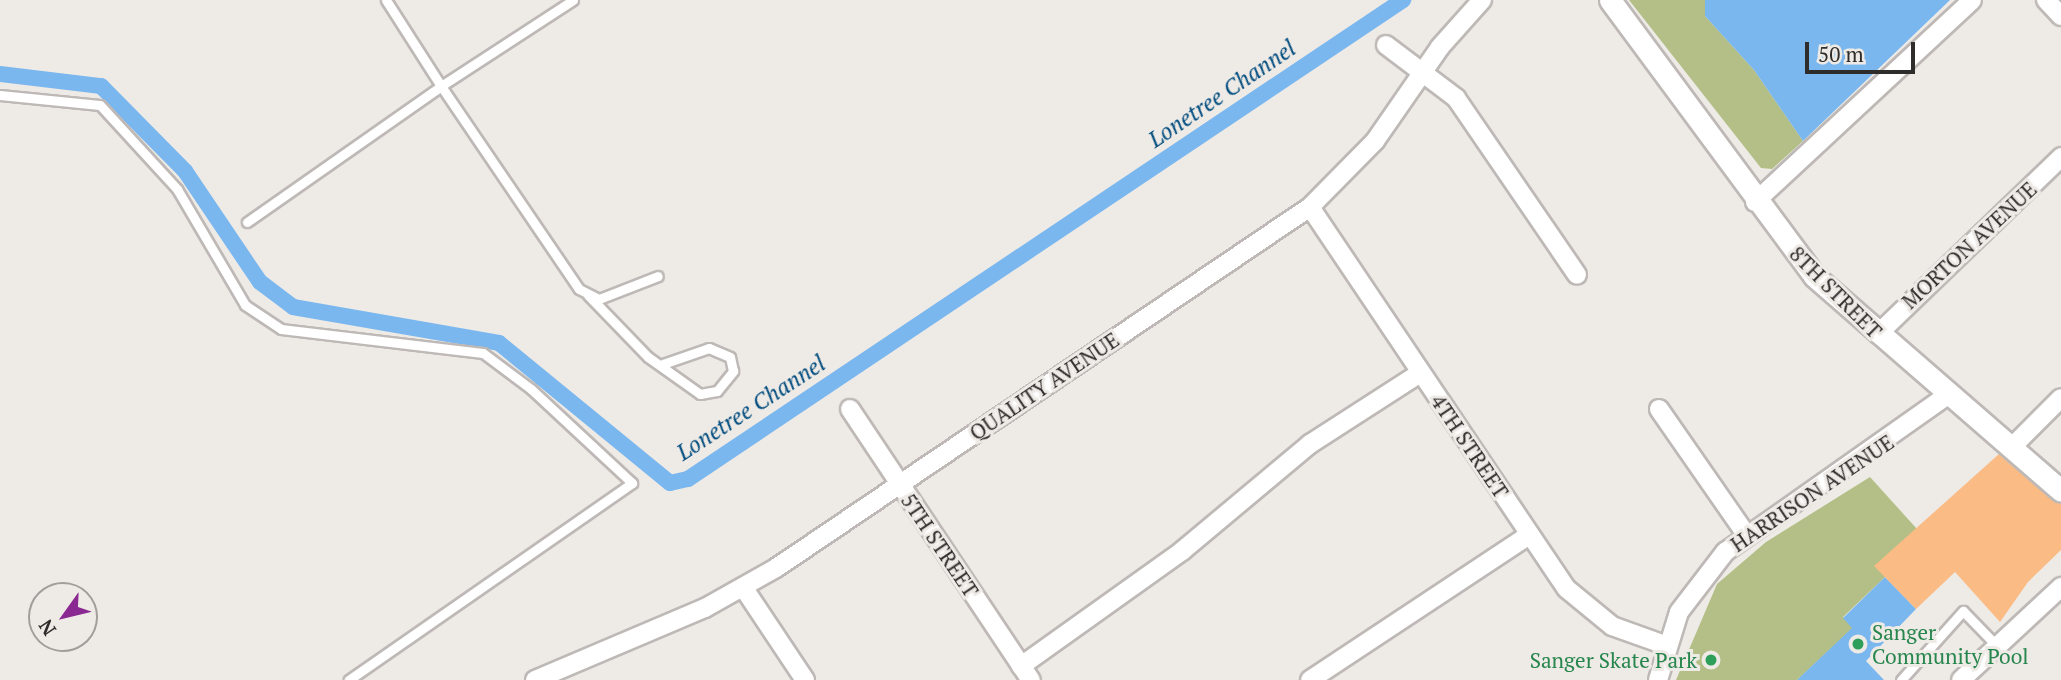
<!DOCTYPE html>
<html>
<head>
<meta charset="utf-8">
<style>
	body { margin:0 }
	#map { position:relative; width:2061px; height:680px; overflow:hidden; background:#eeeae6; font-family:"PT Serif",serif }
	div>[style] { position:absolute }
	[style*='--x'] { left:calc(var(--x)*1px); top:calc(var(--y)*1px); width:calc(var(--w)*1px); rotate:calc(var(--a)*1deg) }
	.green>* { inset:0; background:#b3bf86 }
	.water>* { inset:0; background:#7ab7ee }
	.canal>* { height:16px; margin:-8px; padding:0 8px; transform-origin:8px; border-radius:8px; background:#7ab7ee }
	.building>* { inset:0; background:#fbbb85 }
	.roads { filter:drop-shadow(2px 0 #beb9b6) drop-shadow(-2px 0 #beb9b6) drop-shadow(0 2px #beb9b6) drop-shadow(0 -2px #beb9b6) }
	.service>* { height:9px; margin:-4.5px; padding:0 4.5px; transform-origin:4.5px; border-radius:4.5px; background:#fff }
	.minor>* { height:18px; margin:-9px; padding:0 9px; transform-origin:9px; border-radius:9px; background:#fff }
	.tertiary>* { height:21px; margin:-10.5px; padding:0 10.5px; transform-origin:10.5px; border-radius:10.5px; background:#fff }
	.dots>* { width:19px; height:19px; translate:-50% -50%; box-sizing:border-box; border:4px solid #eeeae6; border-radius:50% }
	span { translate:-50% -50%; white-space:nowrap; text-align:center; line-height:1.15; -webkit-text-stroke:6px #eeeae6; paint-order:stroke }
	.street-label { font-size:21px; color:#2f2d2c }
	.leisure-label { font-size:21px; color:#27864d }
	.left { translate:0 -50%; text-align:left }
	.right { translate:-100% -50%; text-align:right }
	.water-label { font-size:23px; color:#014c7e; font-style:italic }
	.north { position:absolute; left:28px; top:582px; width:70px; height:70px; box-sizing:border-box; background:#eeeae6; border:2px solid #a29e9c; border-radius:50%; rotate:236deg; font-size:19px; font-weight:700; line-height:28px; text-align:center; color:#2f2d2c }
	.north::after { content:''; display:block; margin:auto; width:24px; height:32px; background:#8b2992; clip-path:polygon(50% 0,100% 100%,50% 72%,0 100%) }
	.scale { position:absolute; left:1805px; top:42px; width:110px; height:32px; box-sizing:border-box; border:4px solid #2f2d2c; border-top:0; padding-left:9px; font-size:21px; line-height:24px; white-space:nowrap; color:#2f2d2c; -webkit-text-stroke:5px #eeeae6; paint-order:stroke }
</style>
</head>
<body>
<div id="map">
	<div class="green">
		<div style="clip-path:polygon(1629px 0,1705px 0,1705px 16px,1754px 70px,1803px 141px,1772px 169px,1761px 168px)"></div>
		<div style="clip-path:polygon(1870px 477px,1917px 529px,1885px 577px,1843px 617px,1853px 628px,1797px 680px,1676px 680px,1717px 584px,1766px 542px)"></div>
	</div>
	<div class="water">
		<div style="clip-path:polygon(1705px 0,1950px 0,1803px 141px,1754px 70px,1705px 16px)"></div>
		<div style="clip-path:polygon(1885px 577px,1916px 609px,1866px 661px,1884px 680px,1797px 680px,1852px 628px,1843px 618px)"></div>
	</div>
	<div class="canal">
		<div style="--x:0;--y:74;--w:102;--a:6.8"></div>
		<div style="--x:101;--y:86;--w:120;--a:45.3"></div>
		<div style="--x:185;--y:171;--w:134;--a:56"></div>
		<div style="--x:260;--y:282;--w:41;--a:37.1"></div>
		<div style="--x:293;--y:307;--w:209;--a:9.9"></div>
		<div style="--x:499;--y:343;--w:221;--a:39.3"></div>
		<div style="--x:670;--y:483;--w:18;--a:-13"></div>
		<div style="--x:688;--y:479;--w:861;--a:-33.82"></div>
	</div>
	<div class="building">
		<div style="clip-path:polygon(1999px 454px,2061px 504px,2061px 550px,2028px 582px,2000px 622px,1955px 572px,1916px 609px,1874px 566px)"></div>
	</div>
	<div class="roads">
		<div class="service">
			<div style="--x:573;--y:0;--w:158;--a:146.9"></div>
			<div style="--x:441;--y:86;--w:245;--a:55.8"></div>
			<div style="--x:579;--y:289;--w:22;--a:27"></div>
			<div style="--x:599;--y:299;--w:63;--a:-21.3"></div>
			<div style="--x:0;--y:95;--w:100;--a:5.7"></div>
			<div style="--x:100;--y:105;--w:114;--a:47.5"></div>
			<div style="--x:177;--y:189;--w:134;--a:59.6"></div>
			<div style="--x:245;--y:305;--w:43;--a:33.7"></div>
			<div style="--x:281;--y:329;--w:203;--a:6.8"></div>
			<div style="--x:483;--y:353;--w:60;--a:36.9"></div>
			<div style="--x:531;--y:389;--w:138;--a:42.9"></div>
			<div style="--x:632;--y:483;--w:345;--a:145.2"></div>
			<div style="--x:247;--y:222;--w:237;--a:-35"></div>
			<div style="--x:441;--y:86;--w:102;--a:-122.6"></div>
			<div style="--x:588;--y:295;--w:86;--a:45.9"></div>
			<div style="--x:648;--y:357;--w:64;--a:35.4"></div>
			<div style="--x:700;--y:394;--w:17;--a:-10"></div>
			<div style="--x:717;--y:391;--w:26;--a:-51"></div>
			<div style="--x:733;--y:371;--w:14;--a:-102"></div>
			<div style="--x:730;--y:357;--w:23;--a:-157"></div>
			<div style="--x:709;--y:348;--w:49;--a:160.8"></div>
			<div style="--x:1901;--y:680;--w:93;--a:-48.1"></div>
			<div style="--x:1963;--y:611;--w:49;--a:45.8"></div>
		</div>
		<div class="minor">
			<div style="--x:2046;--y:0;--w:22;--a:47"></div>
			<div style="--x:1386;--y:45;--w:88;--a:37.1"></div>
			<div style="--x:1456;--y:98;--w:214;--a:55.6"></div>
			<div style="--x:1755;--y:202;--w:296;--a:-42.9"></div>
			<div style="--x:1310;--y:207;--w:460;--a:56.1"></div>
			<div style="--x:1567;--y:589;--w:58;--a:39.4"></div>
			<div style="--x:1612;--y:626;--w:56;--a:19.7"></div>
			<div style="--x:1878;--y:334;--w:255;--a:-44"></div>
			<div style="--x:850;--y:409;--w:326;--a:56.3"></div>
			<div style="--x:1659;--y:409;--w:152;--a:55.2"></div>
			<div style="--x:2012;--y:447;--w:69;--a:-45"></div>
			<div style="--x:743;--y:587;--w:112;--a:56.3"></div>
			<div style="--x:1021;--y:666;--w:198;--a:-35.5"></div>
			<div style="--x:1182;--y:551;--w:167;--a:-39.9"></div>
			<div style="--x:1310;--y:444;--w:131;--a:-32.8"></div>
			<div style="--x:535;--y:680;--w:185;--a:-23"></div>
			<div style="--x:705;--y:608;--w:81;--a:-29.4"></div>
			<div style="--x:776;--y:568;--w:645;--a:-34.06"></div>
			<div style="--x:1310;--y:207;--w:93;--a:-45.4"></div>
			<div style="--x:1375;--y:141;--w:114;--a:-55.3"></div>
			<div style="--x:1440;--y:47;--w:63;--a:-48.2"></div>
			<div style="--x:1310;--y:680;--w:263;--a:-33.5"></div>
			<div style="--x:1658;--y:680;--w:71;--a:-72.8"></div>
			<div style="--x:1679;--y:612;--w:76;--a:-52.5"></div>
			<div style="--x:1725;--y:552;--w:274;--a:-35.2"></div>
			<div style="--x:1961;--y:680;--w:137;--a:-42.9"></div>
		</div>
		<div class="tertiary">
			<div style="--x:1610;--y:0;--w:343;--a:53.5"></div>
			<div style="--x:1814;--y:276;--w:327;--a:41"></div>
		</div>
	</div>
	<div class="dots">
		<div style="left:1858px;top:644px;background:#2e9e5b"></div>
		<div style="left:1711px;top:660px;background:#2e9e5b"></div>
	</div>
	<div class="street-label">
		<span style="left:1969px;top:245px;rotate:-43deg">MORTON AVENUE</span>
		<span style="left:1836px;top:292px;rotate:45deg">8TH STREET</span>
		<span style="left:1044px;top:386px;rotate:-34deg">QUALITY AVENUE</span>
		<span style="left:1470px;top:446px;rotate:56deg">4TH STREET</span>
		<span style="left:1812px;top:493px;rotate:-34deg">HARRISON AVENUE</span>
		<span style="left:940px;top:545px;rotate:56deg">5TH STREET</span>
	</div>
	<div class="leisure-label">
		<span class="left" style="left:1872px;top:644px">Sanger<br>Community Pool</span>
		<span class="right" style="left:1697px;top:660px">Sanger Skate Park</span>
	</div>
	<div class="water-label">
		<span style="left:1222px;top:94px;rotate:-34deg">Lonetree Channel</span>
		<span style="left:751px;top:408px;rotate:-33deg">Lonetree Channel</span>
	</div>
	<div class="north">N</div>
	<div class="scale">50 m</div>
</div>
</body>
</html>
